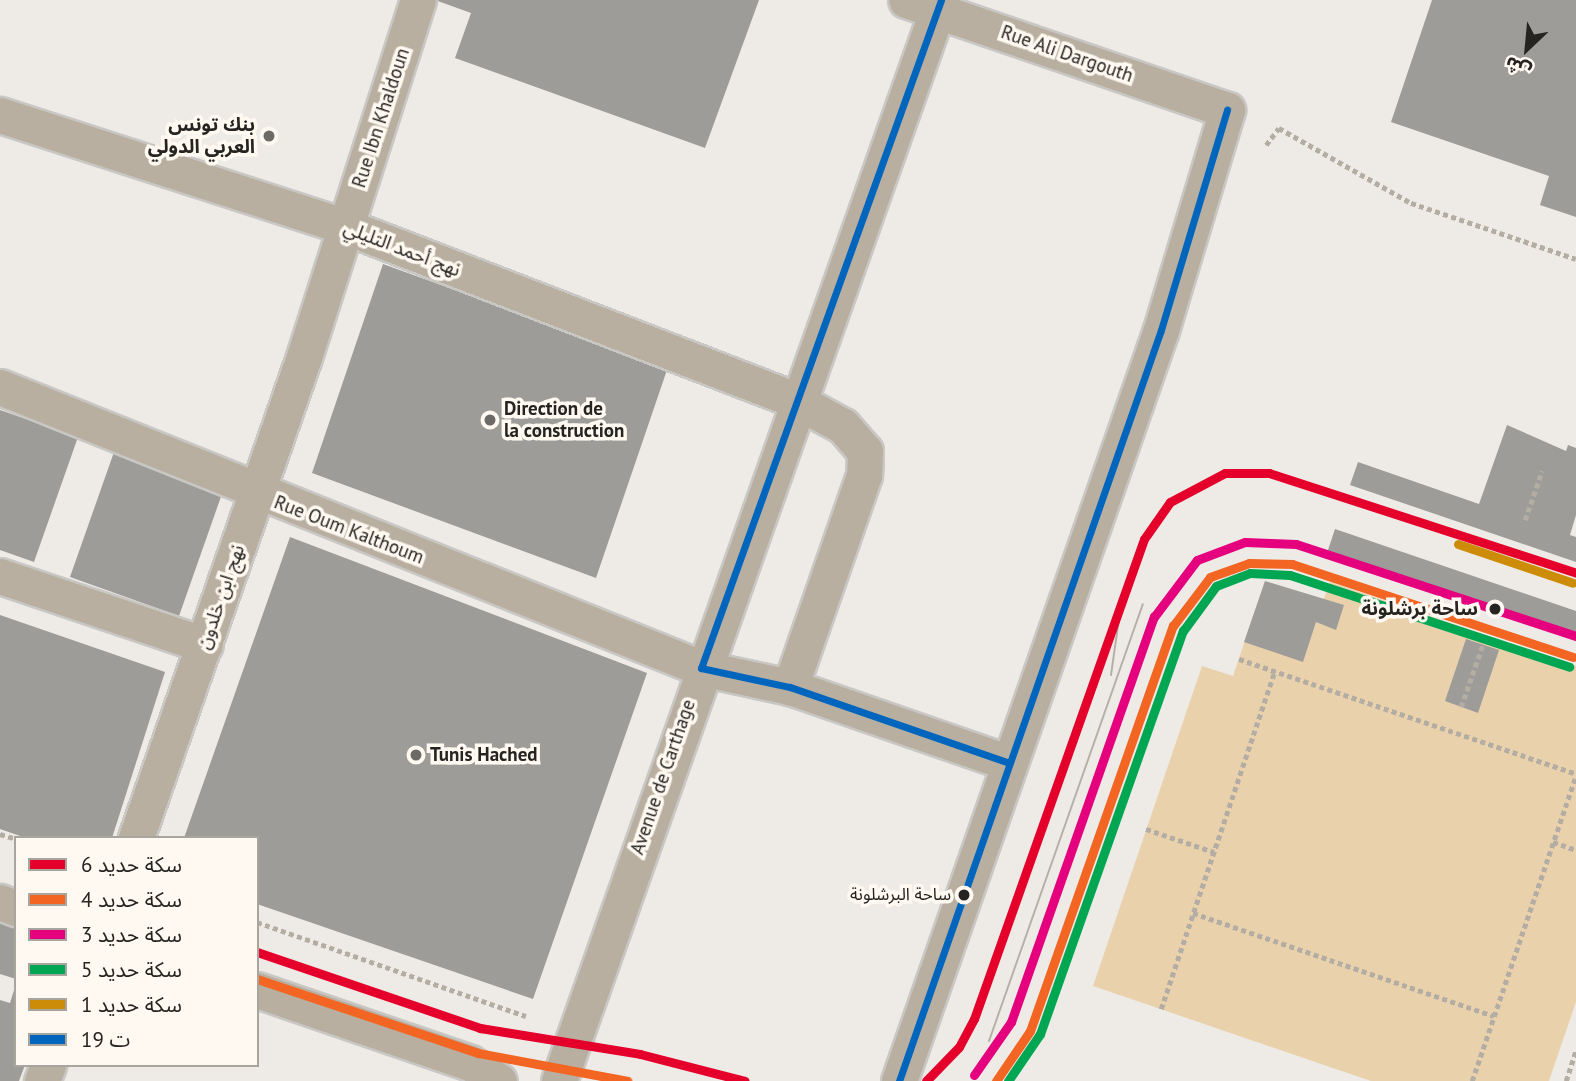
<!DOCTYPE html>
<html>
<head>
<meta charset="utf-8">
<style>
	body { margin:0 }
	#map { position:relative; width:1576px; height:1081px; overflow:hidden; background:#eeebe7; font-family:"PT Sans","Noto Sans Arabic",sans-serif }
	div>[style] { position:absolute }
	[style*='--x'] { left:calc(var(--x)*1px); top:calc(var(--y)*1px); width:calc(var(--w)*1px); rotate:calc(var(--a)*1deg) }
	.green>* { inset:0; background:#e9d1ac }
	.building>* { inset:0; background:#9e9c99 }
	.path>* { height:4.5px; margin-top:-2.25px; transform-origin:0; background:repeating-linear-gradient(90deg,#b3ada3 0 5px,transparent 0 8.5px) }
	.roads { filter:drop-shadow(2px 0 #c9c7c4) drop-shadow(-2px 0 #c9c7c4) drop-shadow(0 2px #c9c7c4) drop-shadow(0 -2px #c9c7c4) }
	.minor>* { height:35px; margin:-17.5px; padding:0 17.5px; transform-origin:17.5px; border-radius:17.5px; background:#b8afa1 }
	.tram>* { height:2px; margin:-1px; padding:0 1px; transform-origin:1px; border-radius:1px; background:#b5b0a7 }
	.bus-1>* { height:7px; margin:-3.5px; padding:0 3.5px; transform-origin:3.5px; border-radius:3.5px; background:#0065bd }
	.rail-1>* { height:9px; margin:-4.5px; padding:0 4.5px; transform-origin:4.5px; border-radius:4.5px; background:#e4002b }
	.rail-2>* { height:9px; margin:-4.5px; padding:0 4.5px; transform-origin:4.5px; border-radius:4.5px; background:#f26522 }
	.rail-3>* { height:9px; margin:-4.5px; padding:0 4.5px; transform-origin:4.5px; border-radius:4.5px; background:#e5007d }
	.rail-4>* { height:9px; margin:-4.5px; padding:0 4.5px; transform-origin:4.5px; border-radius:4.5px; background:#00a651 }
	.rail-5>* { height:9px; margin:-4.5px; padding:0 4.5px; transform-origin:4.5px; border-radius:4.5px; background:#cd8c07 }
	.dots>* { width:19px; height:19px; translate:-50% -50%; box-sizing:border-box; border:4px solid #fff9f1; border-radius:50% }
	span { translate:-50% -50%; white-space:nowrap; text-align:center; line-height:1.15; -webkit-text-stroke:7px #fff9f1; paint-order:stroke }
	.bus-label { font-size:17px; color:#262421 }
	.right { translate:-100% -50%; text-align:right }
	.street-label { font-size:19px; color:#262421 }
	.poi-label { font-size:19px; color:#262421; font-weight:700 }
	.left { translate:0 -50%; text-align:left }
	.stop-label { font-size:19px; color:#262421; font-weight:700 }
	.legend { position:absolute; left:14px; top:836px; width:245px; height:231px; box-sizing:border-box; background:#fff9f1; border:2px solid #a8a49e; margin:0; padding:9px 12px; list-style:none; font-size:21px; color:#262421 }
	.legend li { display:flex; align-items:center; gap:14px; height:35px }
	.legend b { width:35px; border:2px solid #a8a49e }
	.north { position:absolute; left:1492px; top:14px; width:70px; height:70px; -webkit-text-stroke:5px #fff9f1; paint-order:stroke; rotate:206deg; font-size:19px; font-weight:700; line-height:28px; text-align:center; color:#262421 }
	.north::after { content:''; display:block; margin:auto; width:24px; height:32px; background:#262421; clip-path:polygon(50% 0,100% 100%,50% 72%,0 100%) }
</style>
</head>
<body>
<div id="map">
	<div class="green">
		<div style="clip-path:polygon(1265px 581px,1323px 601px,1330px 582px,1576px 666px,1576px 1002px,1549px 1081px,1371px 1081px,1093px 986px,1202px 666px,1233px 676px)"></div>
	</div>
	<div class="building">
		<div style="clip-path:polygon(435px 0,759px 0,705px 148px,455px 58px,471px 13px)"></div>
		<div style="clip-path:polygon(1432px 0,1576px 0,1576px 217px,1540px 205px,1549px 176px,1391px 122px)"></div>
		<div style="clip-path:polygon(383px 264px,668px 367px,596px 578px,312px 473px)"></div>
		<div style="clip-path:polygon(0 410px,78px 437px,34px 562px,0 550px)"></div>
		<div style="clip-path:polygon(1507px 425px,1566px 451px,1568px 445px,1576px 448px,1576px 515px,1570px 535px,1576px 537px,1576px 562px,1350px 485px,1358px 462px,1479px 504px)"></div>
		<div style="clip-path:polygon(114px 452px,223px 491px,179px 616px,70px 577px)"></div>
		<div style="clip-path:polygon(1335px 529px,1576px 611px,1576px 637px,1327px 553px)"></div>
		<div style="clip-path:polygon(290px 537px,647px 673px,533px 999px,257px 904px,257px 838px,184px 838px)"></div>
		<div style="clip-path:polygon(1265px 581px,1344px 605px,1336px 630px,1316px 622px,1303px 662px,1244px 642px)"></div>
		<div style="clip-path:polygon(0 615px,165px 672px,112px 838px,26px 838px,0 829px)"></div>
		<div style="clip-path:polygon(1466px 639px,1499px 650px,1478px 713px,1445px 701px)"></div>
		<div style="clip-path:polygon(0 914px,16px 919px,16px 979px,0 974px)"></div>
		<div style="clip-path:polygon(15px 987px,16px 1065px,25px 1065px,19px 1081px,0 1081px,0 1000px,10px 1003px)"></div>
	</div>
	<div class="path">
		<div style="--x:1266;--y:145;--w:21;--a:-53"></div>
		<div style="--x:1279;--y:128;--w:152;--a:29.6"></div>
		<div style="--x:1411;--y:203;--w:174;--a:18.7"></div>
		<div style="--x:1525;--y:520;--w:52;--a:-70.9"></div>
		<div style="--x:1239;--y:659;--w:356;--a:18.8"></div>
		<div style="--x:1461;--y:707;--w:67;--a:-70.8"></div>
		<div style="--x:1146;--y:829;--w:72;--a:18.7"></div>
		<div style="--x:0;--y:834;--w:17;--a:17"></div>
		<div style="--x:1553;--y:842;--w:24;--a:19"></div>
		<div style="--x:1193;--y:913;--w:318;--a:18.9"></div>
		<div style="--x:257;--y:922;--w:285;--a:19.3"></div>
		<div style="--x:1161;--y:1009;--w:357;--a:-71.4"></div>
		<div style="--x:1472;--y:1081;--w:323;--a:-71.2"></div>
		<div style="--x:1566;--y:1081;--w:32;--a:-72"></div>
	</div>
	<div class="roads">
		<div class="minor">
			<div style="--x:0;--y:115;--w:365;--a:17.9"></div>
			<div style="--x:347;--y:227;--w:482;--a:21.1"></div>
			<div style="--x:797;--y:401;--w:52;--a:28.5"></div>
			<div style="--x:843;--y:426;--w:33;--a:49"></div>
			<div style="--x:865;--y:451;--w:24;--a:92"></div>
			<div style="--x:864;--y:475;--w:225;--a:109.2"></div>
			<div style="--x:0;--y:387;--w:755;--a:21.84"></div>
			<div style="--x:701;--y:668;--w:91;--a:12.1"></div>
			<div style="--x:790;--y:687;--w:230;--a:19.1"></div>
			<div style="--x:0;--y:576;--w:216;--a:18.6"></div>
			<div style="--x:136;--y:838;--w:509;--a:-70.75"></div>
			<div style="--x:304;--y:357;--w:375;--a:-72.3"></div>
			<div style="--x:0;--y:902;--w:17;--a:21"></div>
			<div style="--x:257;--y:990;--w:225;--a:18.9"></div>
			<div style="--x:470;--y:1063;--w:34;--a:32"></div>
			<div style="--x:42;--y:1081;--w:17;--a:-69"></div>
			<div style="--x:559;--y:1081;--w:1147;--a:-70.54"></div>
			<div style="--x:899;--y:1081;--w:795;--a:-70.77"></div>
			<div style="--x:1161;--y:330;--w:230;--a:-73.3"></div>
			<div style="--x:1227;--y:110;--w:339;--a:-161.1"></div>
		</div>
	</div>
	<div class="tram">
		<div style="--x:1111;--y:675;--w:71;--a:-81.9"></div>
		<div style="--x:989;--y:1041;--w:463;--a:-70.6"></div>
	</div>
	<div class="bus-1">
		<div style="--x:941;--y:0;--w:710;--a:109.76"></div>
		<div style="--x:701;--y:668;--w:91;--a:12.1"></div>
		<div style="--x:790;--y:687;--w:230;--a:19.1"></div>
		<div style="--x:899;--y:1081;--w:795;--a:-70.77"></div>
		<div style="--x:1161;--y:330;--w:230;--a:-73.3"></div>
	</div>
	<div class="rail-1">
		<div style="--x:257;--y:952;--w:236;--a:18.8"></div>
		<div style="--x:480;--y:1028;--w:162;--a:9.2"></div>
		<div style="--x:640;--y:1054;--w:108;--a:14.4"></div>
		<div style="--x:926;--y:1081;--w:47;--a:-45.9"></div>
		<div style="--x:959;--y:1047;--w:32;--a:-62"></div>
		<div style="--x:974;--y:1019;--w:509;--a:-70.5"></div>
		<div style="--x:1144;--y:539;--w:45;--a:-54.9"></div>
		<div style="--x:1170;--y:502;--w:62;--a:-27.8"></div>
		<div style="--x:1225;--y:473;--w:44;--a:0"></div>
		<div style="--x:1269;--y:473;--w:323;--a:18"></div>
	</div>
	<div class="rail-2">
		<div style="--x:257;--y:979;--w:233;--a:18.5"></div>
		<div style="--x:478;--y:1053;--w:152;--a:10.6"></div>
		<div style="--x:996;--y:1081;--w:60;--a:-55.8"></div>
		<div style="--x:1030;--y:1031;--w:430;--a:-70.6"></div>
		<div style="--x:1173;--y:626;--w:61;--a:-52.9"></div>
		<div style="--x:1210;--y:577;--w:41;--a:-19.7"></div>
		<div style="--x:1249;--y:563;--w:43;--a:1.3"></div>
		<div style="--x:1292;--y:564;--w:296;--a:18.3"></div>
	</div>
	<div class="rail-3">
		<div style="--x:974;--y:1075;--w:65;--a:-55.1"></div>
		<div style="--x:1011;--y:1022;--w:430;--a:-70.6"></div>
		<div style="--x:1154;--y:617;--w:71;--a:-53"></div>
		<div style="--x:1197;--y:560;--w:51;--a:-20.6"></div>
		<div style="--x:1245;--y:542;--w:51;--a:2.2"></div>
		<div style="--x:1296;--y:544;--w:295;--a:18.2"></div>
	</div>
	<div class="rail-4">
		<div style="--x:1008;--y:1081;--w:57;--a:-55.8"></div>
		<div style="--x:1040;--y:1034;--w:428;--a:-70.5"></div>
		<div style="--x:1183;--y:631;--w:56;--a:-53.7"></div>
		<div style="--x:1216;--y:586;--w:36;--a:-21"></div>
		<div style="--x:1250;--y:573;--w:40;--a:2.9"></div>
		<div style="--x:1290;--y:575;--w:294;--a:18.2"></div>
	</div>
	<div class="rail-5">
		<div style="--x:1458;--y:544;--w:121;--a:18.7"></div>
	</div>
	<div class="dots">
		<div style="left:269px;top:136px;background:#6c6a66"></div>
		<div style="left:490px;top:420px;background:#6c6a66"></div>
		<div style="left:1495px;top:609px;background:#262421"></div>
		<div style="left:416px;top:755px;background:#6c6a66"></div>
		<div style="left:964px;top:895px;background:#262421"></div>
	</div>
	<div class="bus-label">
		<span class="right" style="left:951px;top:895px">ساحة البرشلونة</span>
	</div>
	<div class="street-label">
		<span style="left:1067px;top:54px;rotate:19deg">Rue Ali Dargouth</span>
		<span style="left:381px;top:118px;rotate:-72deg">Rue Ibn Khaldoun</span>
		<span style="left:402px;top:249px;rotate:21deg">نهج أحمد التليلي</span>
		<span style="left:349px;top:530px;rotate:21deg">Rue Oum Kalthoum</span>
		<span style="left:221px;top:597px;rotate:-71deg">نهج ابن خلدون</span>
		<span style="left:663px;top:777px;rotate:-71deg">Avenue de Carthage</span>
	</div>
	<div class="poi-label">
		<span class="right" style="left:255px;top:136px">بنك تونس<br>العربي الدولي</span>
		<span class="left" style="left:504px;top:420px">Direction de<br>la construction</span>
		<span class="left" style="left:430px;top:755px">Tunis Hached</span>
	</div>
	<div class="stop-label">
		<span class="right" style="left:1478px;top:609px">ساحة برشلونة</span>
	</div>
	<ul class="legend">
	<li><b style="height:9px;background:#e4002b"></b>سكة حديد 6</li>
	<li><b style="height:9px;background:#f26522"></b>سكة حديد 4</li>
	<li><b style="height:9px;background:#e5007d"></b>سكة حديد 3</li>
	<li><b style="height:9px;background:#00a651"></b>سكة حديد 5</li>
	<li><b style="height:9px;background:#cd8c07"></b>سكة حديد 1</li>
	<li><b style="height:9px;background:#0065bd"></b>19 ت</li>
	</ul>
	<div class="north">ش</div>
</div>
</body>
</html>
